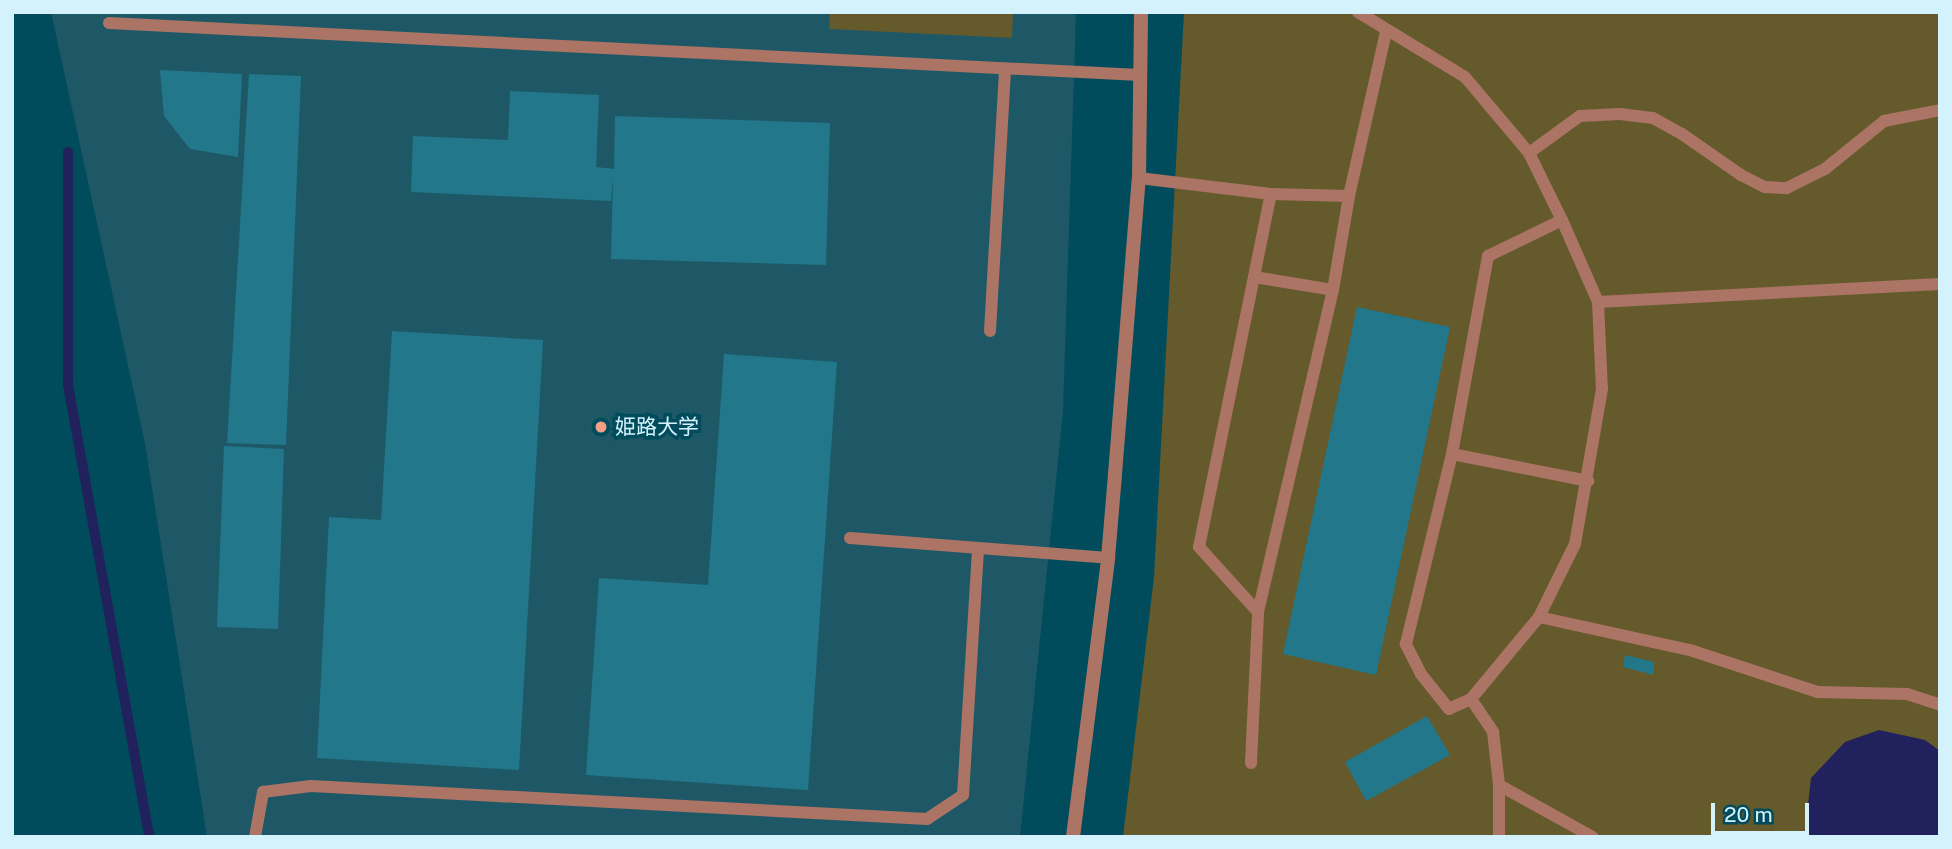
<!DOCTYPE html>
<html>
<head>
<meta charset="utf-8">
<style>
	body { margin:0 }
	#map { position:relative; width:1952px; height:849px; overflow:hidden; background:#004c5c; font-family:"Public Sans","Noto Sans JP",sans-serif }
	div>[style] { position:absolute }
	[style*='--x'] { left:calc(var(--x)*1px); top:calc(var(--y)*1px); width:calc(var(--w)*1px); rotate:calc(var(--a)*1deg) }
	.built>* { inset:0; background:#1e5866 }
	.green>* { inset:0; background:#645a2c }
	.water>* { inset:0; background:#21215d }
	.stream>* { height:10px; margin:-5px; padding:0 5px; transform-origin:5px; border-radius:5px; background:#21215d }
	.building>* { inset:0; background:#22778b }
	.service>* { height:12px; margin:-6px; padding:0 6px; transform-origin:6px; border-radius:6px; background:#ab7464 }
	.minor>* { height:14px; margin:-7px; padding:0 7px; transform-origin:7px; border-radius:7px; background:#ab7464 }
	.tertiary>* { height:14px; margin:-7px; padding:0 7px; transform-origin:7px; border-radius:7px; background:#ab7464 }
	.dots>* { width:19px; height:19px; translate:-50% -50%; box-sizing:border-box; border:4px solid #004c5c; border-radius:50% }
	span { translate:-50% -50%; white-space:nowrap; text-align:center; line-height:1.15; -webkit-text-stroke:7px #004c5c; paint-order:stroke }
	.poi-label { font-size:21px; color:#d3f2fb }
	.left { translate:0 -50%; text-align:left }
	.frame { position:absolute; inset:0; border:14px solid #d3f2fb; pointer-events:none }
	.scale { position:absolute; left:1711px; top:803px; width:98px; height:32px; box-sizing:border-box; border:4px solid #d3f2fb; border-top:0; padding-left:9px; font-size:21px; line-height:24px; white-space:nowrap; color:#d3f2fb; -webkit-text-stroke:5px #004c5c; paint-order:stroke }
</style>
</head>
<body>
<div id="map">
	<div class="built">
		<div style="clip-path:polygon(51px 12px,1076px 12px,1063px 411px,1020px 837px,207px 837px,145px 443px)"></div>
	</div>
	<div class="green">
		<div style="clip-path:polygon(830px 12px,1013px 12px,1012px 38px,829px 29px)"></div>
		<div style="clip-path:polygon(1184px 12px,1940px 12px,1940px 837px,1123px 837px,1154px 577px)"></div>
	</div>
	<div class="water">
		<div style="clip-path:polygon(1879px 730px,1925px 740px,1940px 751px,1940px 837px,1810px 837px,1806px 822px,1811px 778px,1845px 742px)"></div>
	</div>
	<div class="stream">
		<div style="--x:68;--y:152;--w:233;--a:90"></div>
		<div style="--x:68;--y:385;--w:459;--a:79.8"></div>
	</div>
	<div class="building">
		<div style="clip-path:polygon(160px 70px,242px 74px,238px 157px,190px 149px,164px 116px)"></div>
		<div style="clip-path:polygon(249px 74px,301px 76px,286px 445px,227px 443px)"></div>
		<div style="clip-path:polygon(510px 91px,599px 95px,596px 167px,614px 169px,615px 116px,830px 123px,826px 265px,611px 259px,613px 176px,611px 201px,411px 192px,413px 136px,508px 140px)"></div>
		<div style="clip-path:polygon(1357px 307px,1450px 327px,1376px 675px,1283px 654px)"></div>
		<div style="clip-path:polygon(392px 331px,543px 340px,519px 770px,317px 758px,329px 517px,381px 520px)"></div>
		<div style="clip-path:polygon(724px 354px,837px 362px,808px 790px,586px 775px,599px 578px,708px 585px)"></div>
		<div style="clip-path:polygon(224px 446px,284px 449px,278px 629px,217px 627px)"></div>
		<div style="clip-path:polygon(1625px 655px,1654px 662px,1654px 675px,1623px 667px)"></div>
		<div style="clip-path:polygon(1427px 716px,1450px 755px,1366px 801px,1345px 762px)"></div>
	</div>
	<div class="service">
		<div style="--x:1358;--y:12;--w:125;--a:31.3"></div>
		<div style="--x:1465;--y:77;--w:99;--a:49.9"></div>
		<div style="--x:1529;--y:153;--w:75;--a:63.8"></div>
		<div style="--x:1562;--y:220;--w:90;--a:66.3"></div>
		<div style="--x:1598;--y:302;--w:87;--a:87.4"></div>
		<div style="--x:1602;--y:389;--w:157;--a:99.9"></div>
		<div style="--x:1575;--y:544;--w:81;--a:116.3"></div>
		<div style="--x:1539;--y:617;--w:107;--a:129.7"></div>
		<div style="--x:1471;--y:699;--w:24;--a:156"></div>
		<div style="--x:1449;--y:709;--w:45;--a:-128.7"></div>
		<div style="--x:1421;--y:674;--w:34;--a:-117"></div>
		<div style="--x:1406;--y:644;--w:195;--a:-76.4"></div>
		<div style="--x:1452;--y:454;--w:201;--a:-79.7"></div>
		<div style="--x:1488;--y:256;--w:82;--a:-25.9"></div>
		<div style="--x:109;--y:23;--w:1032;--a:2.89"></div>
		<div style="--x:1529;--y:153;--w:63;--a:-36"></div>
		<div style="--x:1580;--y:116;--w:40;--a:-2.9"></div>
		<div style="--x:1620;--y:114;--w:33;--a:7"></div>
		<div style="--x:1653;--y:118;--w:33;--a:29"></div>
		<div style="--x:1682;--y:134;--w:72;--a:34.8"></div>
		<div style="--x:1741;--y:175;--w:27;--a:27"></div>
		<div style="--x:1765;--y:187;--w:22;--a:3"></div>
		<div style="--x:1787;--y:188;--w:42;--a:-26.6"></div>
		<div style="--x:1825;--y:169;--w:76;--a:-39.1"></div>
		<div style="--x:1884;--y:121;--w:57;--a:-11.1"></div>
		<div style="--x:1139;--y:178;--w:133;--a:6.9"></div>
		<div style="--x:1271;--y:194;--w:78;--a:1.5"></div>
		<div style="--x:1254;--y:277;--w:80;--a:9.3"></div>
		<div style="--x:1598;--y:302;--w:342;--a:-3"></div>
		<div style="--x:990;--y:331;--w:263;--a:-86.7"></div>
		<div style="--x:1452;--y:454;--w:139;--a:11.2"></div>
		<div style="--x:850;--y:538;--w:259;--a:4.4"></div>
		<div style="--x:1258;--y:612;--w:88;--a:-132.2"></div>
		<div style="--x:1199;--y:547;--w:360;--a:-78.5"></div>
		<div style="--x:1539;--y:617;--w:158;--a:12.4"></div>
		<div style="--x:1693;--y:651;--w:132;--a:18.2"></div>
		<div style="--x:1818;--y:692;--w:89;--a:1.3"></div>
		<div style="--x:1907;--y:694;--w:35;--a:18"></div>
		<div style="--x:1471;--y:699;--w:40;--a:56"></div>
		<div style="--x:1493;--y:732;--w:53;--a:83.5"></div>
		<div style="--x:1499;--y:785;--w:52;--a:90"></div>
		<div style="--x:1251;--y:763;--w:151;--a:-87.3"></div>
		<div style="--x:1258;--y:612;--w:331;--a:-76.9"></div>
		<div style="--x:1333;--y:290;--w:95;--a:-80.3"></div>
		<div style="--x:1349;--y:196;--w:168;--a:-77.3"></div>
		<div style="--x:1499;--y:785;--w:107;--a:29"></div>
		<div style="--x:255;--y:837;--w:46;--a:-79.9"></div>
		<div style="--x:263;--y:792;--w:48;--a:-7.1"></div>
		<div style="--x:311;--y:786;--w:617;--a:3.07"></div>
		<div style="--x:927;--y:819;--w:43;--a:-33.7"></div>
		<div style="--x:963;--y:795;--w:247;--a:-86.5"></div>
	</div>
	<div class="minor">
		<div style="--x:1115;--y:474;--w:297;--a:-85.4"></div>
		<div style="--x:1139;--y:178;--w:166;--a:-89.3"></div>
	</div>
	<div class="tertiary">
		<div style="--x:1073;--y:837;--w:281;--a:-82.8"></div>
		<div style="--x:1108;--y:558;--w:84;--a:-85.2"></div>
	</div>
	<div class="dots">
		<div style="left:601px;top:427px;background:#f39f86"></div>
	</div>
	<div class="poi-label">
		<span class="left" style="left:615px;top:427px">姫路大学</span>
	</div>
	<div class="frame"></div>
	<div class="scale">20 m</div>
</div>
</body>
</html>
